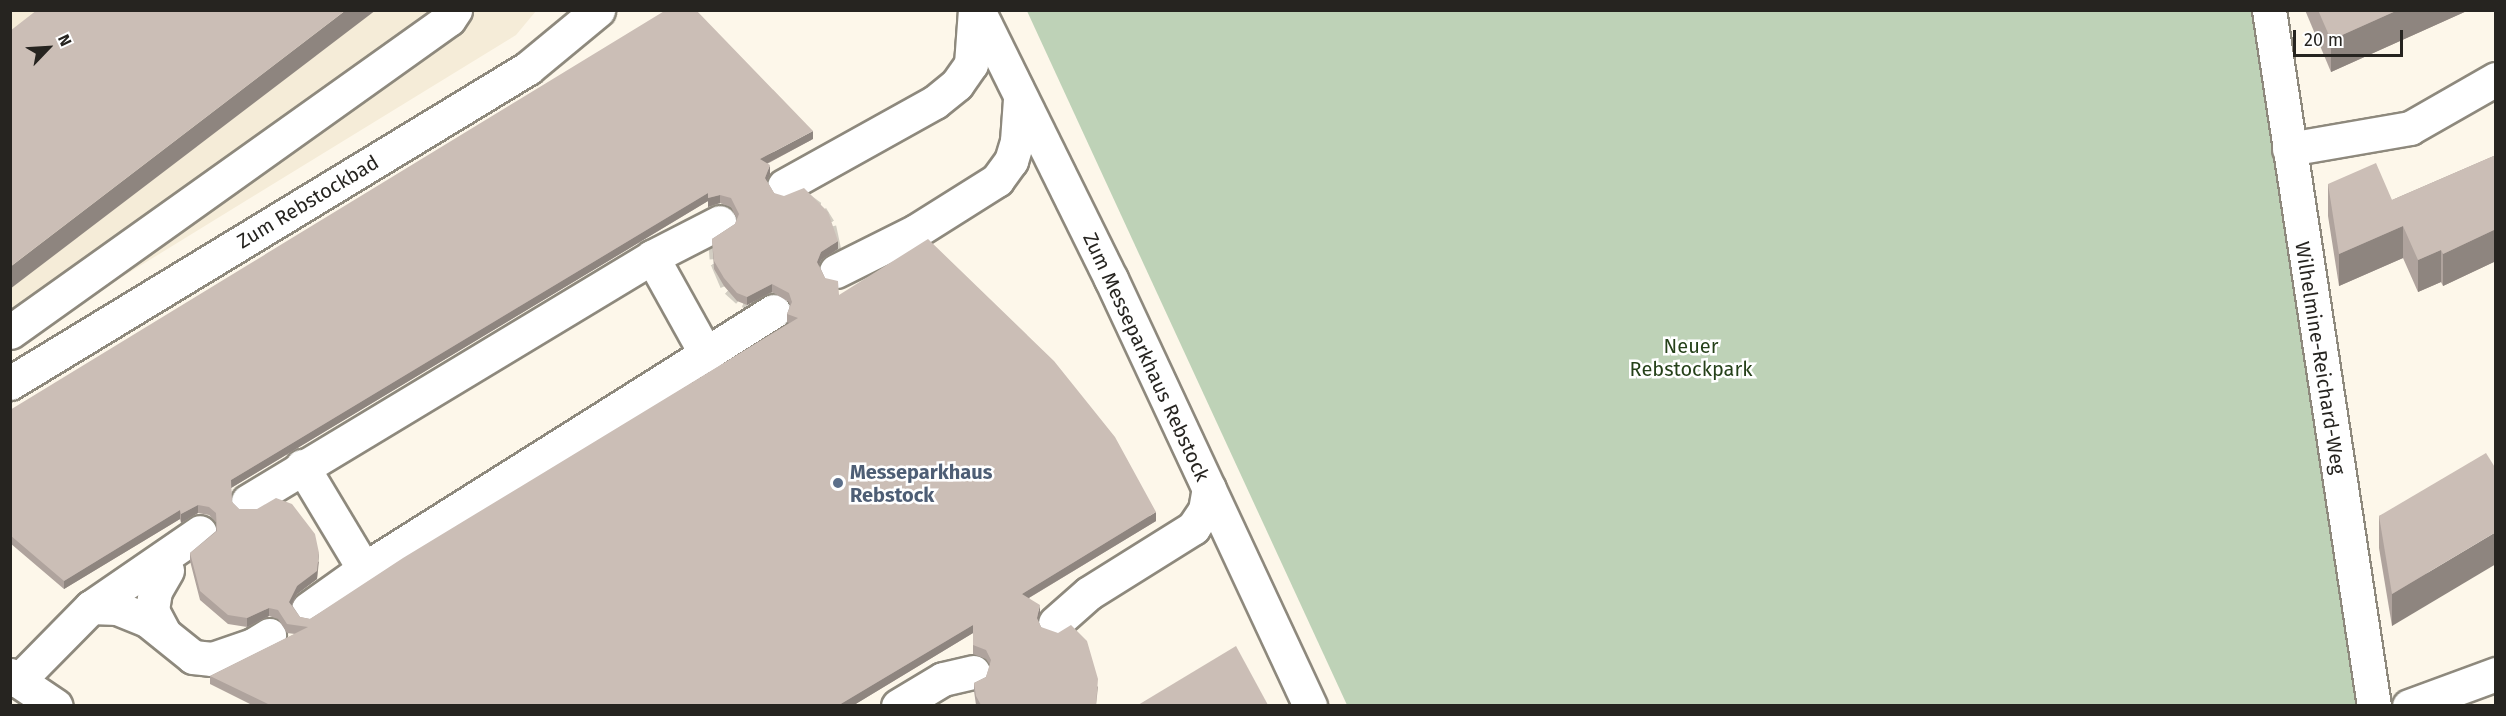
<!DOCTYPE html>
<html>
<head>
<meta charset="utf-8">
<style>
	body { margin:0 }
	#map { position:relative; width:2506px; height:716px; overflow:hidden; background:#fdf7ea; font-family:"Fira Sans",sans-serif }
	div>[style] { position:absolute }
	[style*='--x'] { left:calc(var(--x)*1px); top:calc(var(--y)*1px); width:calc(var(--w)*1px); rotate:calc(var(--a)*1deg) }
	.built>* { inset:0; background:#f5ecd8 }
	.green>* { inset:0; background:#bed2b7 }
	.minor-tunnel>* { height:33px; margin-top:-16.5px; transform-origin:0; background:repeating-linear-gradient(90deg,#d2cdc2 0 33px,transparent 0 49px) }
	.roads { filter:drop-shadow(2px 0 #8e897d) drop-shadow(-2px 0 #8e897d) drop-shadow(0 2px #8e897d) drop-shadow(0 -2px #8e897d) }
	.minor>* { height:33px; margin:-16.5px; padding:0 16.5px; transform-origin:16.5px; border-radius:16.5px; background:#fff }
	.major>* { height:33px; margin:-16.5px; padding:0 16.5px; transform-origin:16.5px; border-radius:16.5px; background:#fff }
	.wall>* { inset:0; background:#afa39d }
	.shaded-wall>* { inset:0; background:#8e857f }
	.building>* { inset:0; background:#cbbeb6 }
	.dots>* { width:16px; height:16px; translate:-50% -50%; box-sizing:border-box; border:3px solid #fff; border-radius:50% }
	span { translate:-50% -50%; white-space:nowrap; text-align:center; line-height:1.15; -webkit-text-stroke:5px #fff; paint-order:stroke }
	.street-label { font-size:20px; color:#262420 }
	.park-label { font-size:20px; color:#254119 }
	.service-label { font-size:20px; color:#4e5e75; font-weight:700 }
	.left { translate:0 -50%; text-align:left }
	.frame { position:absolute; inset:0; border:12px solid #262420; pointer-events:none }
	.north { position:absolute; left:18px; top:18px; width:60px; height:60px; -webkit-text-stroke:4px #fff; paint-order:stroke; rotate:65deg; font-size:16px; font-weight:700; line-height:24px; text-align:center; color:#262420 }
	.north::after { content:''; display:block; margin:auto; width:21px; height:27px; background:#262420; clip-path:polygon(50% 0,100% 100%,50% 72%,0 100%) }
	.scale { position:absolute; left:2293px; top:30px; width:110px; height:27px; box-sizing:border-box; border:3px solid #262420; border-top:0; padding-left:8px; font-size:18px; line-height:21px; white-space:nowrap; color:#262420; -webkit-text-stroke:4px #fff; paint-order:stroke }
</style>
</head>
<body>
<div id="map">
	<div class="built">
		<div style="clip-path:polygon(11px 11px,536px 11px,516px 35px,11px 345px)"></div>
	</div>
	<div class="green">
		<div style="clip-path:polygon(1027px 11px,2254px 11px,2356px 705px,1347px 705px)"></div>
	</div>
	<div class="minor-tunnel">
		<div style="--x:797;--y:295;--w:1;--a:-45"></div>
		<div style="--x:798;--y:294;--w:14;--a:-36"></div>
		<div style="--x:809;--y:286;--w:11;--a:-49"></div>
		<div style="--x:816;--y:278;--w:15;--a:-62"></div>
		<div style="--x:823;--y:265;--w:13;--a:-81"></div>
		<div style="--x:825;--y:252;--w:24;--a:-102"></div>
		<div style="--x:820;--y:229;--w:15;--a:-122"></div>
		<div style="--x:812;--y:216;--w:19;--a:-144"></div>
		<div style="--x:797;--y:205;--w:26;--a:-169"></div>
		<div style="--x:771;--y:200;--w:22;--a:162"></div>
		<div style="--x:750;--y:207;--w:25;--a:135"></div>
		<div style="--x:732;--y:225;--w:19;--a:111"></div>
		<div style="--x:725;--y:243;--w:15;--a:86"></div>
		<div style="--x:726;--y:258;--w:25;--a:67"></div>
		<div style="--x:736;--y:281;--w:15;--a:42"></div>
		<div style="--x:747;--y:291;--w:28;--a:18"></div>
		<div style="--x:774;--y:300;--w:25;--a:-14"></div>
		<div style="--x:798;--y:294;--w:9;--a:-32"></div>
	</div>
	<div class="roads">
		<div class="minor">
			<div style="--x:978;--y:10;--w:300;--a:63.7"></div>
			<div style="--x:1111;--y:279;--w:471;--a:65"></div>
			<div style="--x:2269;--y:10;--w:704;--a:81.42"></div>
			<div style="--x:2289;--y:149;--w:123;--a:-9.8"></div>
			<div style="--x:2410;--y:128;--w:99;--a:-29.7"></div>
			<div style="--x:784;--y:186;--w:173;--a:-29.1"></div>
			<div style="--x:935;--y:102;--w:28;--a:-39"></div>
			<div style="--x:957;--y:84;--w:24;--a:-55"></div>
			<div style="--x:971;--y:64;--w:54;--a:-85.8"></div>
			<div style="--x:652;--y:257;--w:113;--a:60.9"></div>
			<div style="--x:836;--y:271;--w:89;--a:-26.6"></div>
			<div style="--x:916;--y:231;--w:96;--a:-32.2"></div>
			<div style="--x:997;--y:180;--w:24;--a:-54"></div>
			<div style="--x:1011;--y:161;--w:21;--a:-73"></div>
			<div style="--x:1017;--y:141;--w:42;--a:-85.9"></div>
			<div style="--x:10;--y:332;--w:539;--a:-35.49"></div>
			<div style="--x:449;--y:19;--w:11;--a:-56"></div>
			<div style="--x:302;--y:466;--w:120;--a:59"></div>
			<div style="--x:248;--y:501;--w:472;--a:-31.1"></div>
			<div style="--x:652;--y:257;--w:76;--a:-27.2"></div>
			<div style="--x:91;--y:607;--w:26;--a:2"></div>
			<div style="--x:117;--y:608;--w:32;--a:22"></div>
			<div style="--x:147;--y:620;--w:59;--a:38.8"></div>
			<div style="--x:193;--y:657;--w:19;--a:6"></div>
			<div style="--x:212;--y:659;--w:43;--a:-18.9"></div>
			<div style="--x:253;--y:645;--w:19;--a:-32"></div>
			<div style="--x:308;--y:609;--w:69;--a:-35.5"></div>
			<div style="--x:364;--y:569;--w:484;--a:-32.2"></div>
			<div style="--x:1055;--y:623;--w:45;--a:-41.4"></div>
			<div style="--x:1089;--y:593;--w:123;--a:-32"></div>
			<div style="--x:1193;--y:528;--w:22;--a:-56"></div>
			<div style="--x:1205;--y:510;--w:22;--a:-80"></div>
			<div style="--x:164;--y:633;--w:26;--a:-118"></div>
			<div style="--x:152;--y:610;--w:19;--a:-81"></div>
			<div style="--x:155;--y:591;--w:24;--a:-60"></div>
			<div style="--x:18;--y:681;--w:104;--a:-45.4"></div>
			<div style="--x:91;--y:607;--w:132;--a:-34.5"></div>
			<div style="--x:898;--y:706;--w:52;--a:-31"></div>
			<div style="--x:943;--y:679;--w:31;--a:-13"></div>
			<div style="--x:2409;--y:706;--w:93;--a:-20.2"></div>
		</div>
		<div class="major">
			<div style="--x:10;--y:383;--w:606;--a:-31.3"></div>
			<div style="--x:528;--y:68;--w:91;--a:-39.6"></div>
			<div style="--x:10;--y:675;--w:55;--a:34"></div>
		</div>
	</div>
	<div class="wall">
		<div style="clip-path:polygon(2305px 10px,2469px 10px,2331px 72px)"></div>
		<div style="clip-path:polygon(evenodd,813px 139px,767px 164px,770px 174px,767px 181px,774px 193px,838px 249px,821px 260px,819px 265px,825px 278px,839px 295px,1156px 521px,1029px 598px,1040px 613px,1038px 620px,1041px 627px,1098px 687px,1096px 705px,976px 705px,974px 691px,974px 683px,986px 677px,990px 665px,986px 659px,973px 654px,973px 633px,854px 705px,252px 705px,210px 684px,210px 676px,295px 634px,287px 633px,278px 619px,269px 616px,247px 627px,228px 624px,200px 600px,190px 561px,190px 553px,216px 531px,216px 522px,209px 515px,198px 513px,181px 523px,180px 519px,64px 589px,10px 543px,10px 410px,813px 139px,708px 201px,708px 207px,720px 203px,731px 207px,737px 219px,735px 224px,712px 239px,714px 269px,724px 286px,737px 301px,747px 305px,772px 292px,789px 302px,790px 306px,787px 314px,787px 322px,789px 323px,310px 619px,300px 617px,292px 605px,297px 594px,317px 579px,319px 562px,239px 509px,232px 502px,231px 488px,708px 201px)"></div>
		<div style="clip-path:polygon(2496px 155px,2496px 261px,2443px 286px,2441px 282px,2418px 292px,2403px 258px,2339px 286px,2328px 216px,2328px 184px,2392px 200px)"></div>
		<div style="clip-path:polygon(2496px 469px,2392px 626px,2379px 548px,2379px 516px)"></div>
	</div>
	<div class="shaded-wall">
		<div style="clip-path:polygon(346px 10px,376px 10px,10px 289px,10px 267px)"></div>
		<div style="clip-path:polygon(2398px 10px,2469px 10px,2331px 72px,2331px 40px)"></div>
		<div style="clip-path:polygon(813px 131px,813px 139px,760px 167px,760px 159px)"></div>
		<div style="clip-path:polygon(770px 165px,770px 174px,765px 186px,765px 178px)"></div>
		<div style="clip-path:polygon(708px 193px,708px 201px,231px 488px,231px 480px)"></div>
		<div style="clip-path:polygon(720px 195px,720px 203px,708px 207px,708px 198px)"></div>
		<div style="clip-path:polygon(2403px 226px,2403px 258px,2339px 286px,2339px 254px)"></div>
		<div style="clip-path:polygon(2496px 229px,2496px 261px,2443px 286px,2443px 254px)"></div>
		<div style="clip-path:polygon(838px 241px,838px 249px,821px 260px,817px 270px,817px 262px,821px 252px)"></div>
		<div style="clip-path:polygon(2441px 250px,2441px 282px,2418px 292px,2418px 260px)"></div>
		<div style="clip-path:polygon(772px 284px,772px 292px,747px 305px,747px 297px)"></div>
		<div style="clip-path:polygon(198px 505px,198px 513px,181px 523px,181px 514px)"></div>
		<div style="clip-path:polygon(180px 510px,180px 519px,64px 589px,64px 581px)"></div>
		<div style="clip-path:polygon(1156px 512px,1156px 521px,1022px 602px,1022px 594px)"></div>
		<div style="clip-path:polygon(2496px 532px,2496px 564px,2392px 626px,2392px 594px)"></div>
		<div style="clip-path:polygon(319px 553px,317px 579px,297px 594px,289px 610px,289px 602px,297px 586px)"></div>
		<div style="clip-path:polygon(1040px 605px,1040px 613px,1037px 626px,1037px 618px)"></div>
		<div style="clip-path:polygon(269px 608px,269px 616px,247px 627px,247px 618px)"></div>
		<div style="clip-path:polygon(973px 625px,973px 633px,854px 705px,839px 705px)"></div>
	</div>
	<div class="building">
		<div style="clip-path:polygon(37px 10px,346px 10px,10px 267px,10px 31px)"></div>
		<div style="clip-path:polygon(evenodd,666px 10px,696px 10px,813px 131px,760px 159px,770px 165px,765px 178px,774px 193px,784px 196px,804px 188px,828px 212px,838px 241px,821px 252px,817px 262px,825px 278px,838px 281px,839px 295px,928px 239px,1054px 361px,1115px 437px,1156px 512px,1022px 594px,1040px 605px,1037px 618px,1041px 627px,1058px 633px,1071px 625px,1087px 641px,1098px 679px,1096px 705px,981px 705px,976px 696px,974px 683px,986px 677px,991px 660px,986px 650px,973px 645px,973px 625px,839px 705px,270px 705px,210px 676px,308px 627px,287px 624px,278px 610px,269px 608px,247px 618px,228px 615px,200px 591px,190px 553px,217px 531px,216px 513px,209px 507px,198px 505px,181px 514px,180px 510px,64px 581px,10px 535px,10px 410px,666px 10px,708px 193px,708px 198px,720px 195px,731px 198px,739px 214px,735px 224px,712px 239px,714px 261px,724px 278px,737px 293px,747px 297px,772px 284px,789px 293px,792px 302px,787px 314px,798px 318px,403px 558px,310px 619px,300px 617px,289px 602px,297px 586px,317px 571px,319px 553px,315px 534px,292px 504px,276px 498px,257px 509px,239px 509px,232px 502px,231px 480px,708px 193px)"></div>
		<div style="clip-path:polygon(2318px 10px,2398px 10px,2331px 40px)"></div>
		<div style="clip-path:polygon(2496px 155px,2496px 229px,2443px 254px,2441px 250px,2418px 260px,2403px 226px,2339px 254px,2328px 184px,2376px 163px,2392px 200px)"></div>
		<div style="clip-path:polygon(2486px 453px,2496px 469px,2496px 532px,2392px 594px,2379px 516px)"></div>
		<div style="clip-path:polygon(1236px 646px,1268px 705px,1138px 705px)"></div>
	</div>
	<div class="dots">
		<div style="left:838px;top:483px;background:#5c6f8a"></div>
	</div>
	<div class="street-label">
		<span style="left:308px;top:202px;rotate:-31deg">Zum Rebstockbad</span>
		<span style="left:1146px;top:357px;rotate:65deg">Zum Messeparkhaus Rebstock</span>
		<span style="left:2320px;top:358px;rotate:81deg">Wilhelmine-Reichard-Weg</span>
	</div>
	<div class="park-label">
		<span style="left:1691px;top:358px">Neuer<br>Rebstockpark</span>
	</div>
	<div class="service-label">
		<span class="left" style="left:850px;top:484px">Messeparkhaus<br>Rebstock</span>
	</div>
	<div class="frame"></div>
	<div class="north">N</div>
	<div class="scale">20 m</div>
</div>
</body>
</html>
